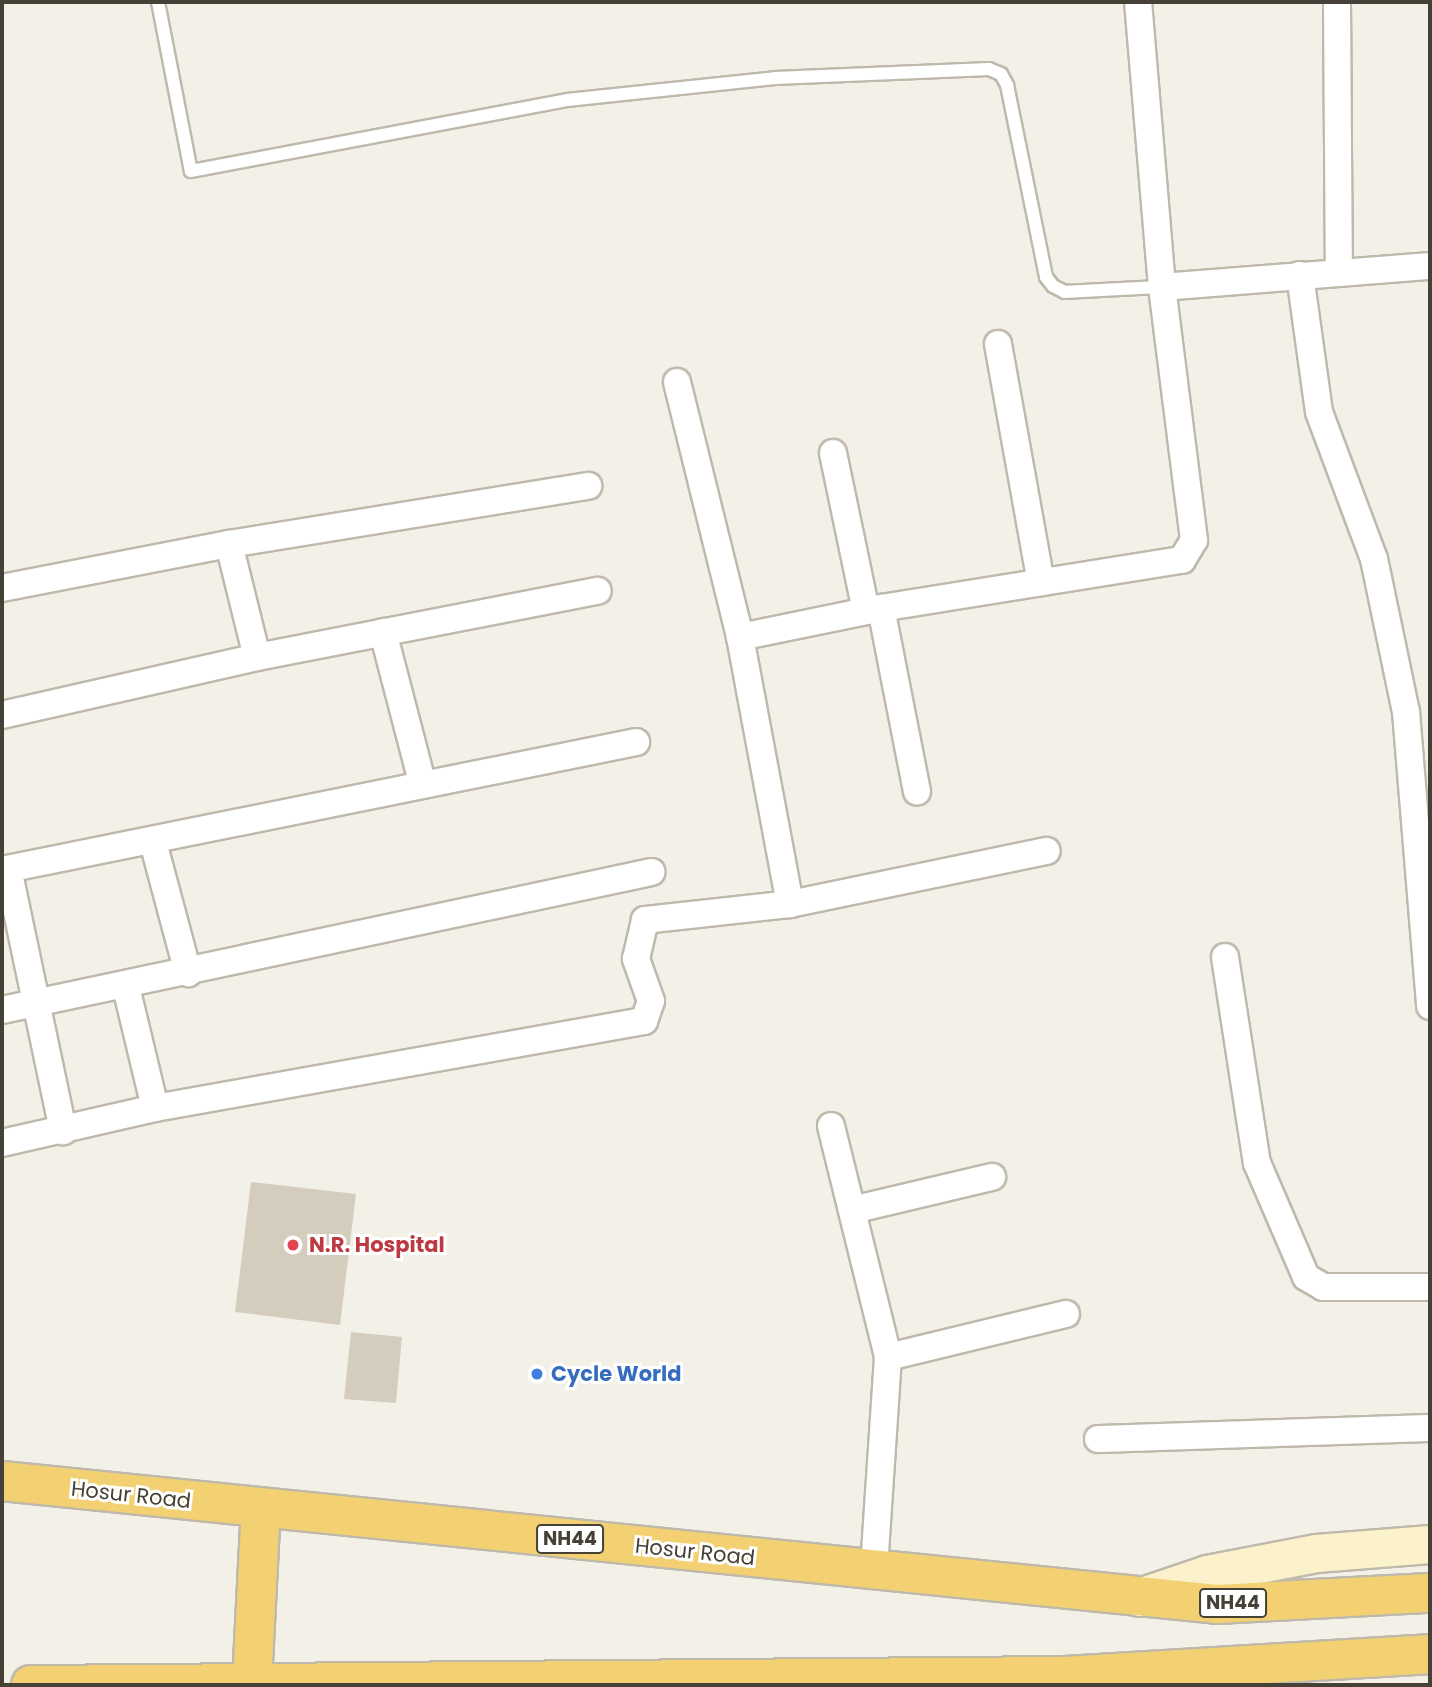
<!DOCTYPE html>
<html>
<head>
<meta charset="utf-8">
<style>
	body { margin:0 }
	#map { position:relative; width:1432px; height:1687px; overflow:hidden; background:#f3f0e8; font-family:Poppins,sans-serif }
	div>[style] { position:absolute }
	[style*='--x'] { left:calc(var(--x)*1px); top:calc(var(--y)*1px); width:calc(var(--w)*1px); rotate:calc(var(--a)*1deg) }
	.building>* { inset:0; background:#d4cdbe }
	.roads { filter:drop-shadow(2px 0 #beb9ab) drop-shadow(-2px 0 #beb9ab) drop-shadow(0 2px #beb9ab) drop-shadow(0 -2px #beb9ab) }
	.lane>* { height:12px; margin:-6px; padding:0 6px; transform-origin:6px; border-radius:6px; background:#fff }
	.street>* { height:26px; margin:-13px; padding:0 13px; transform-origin:13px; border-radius:13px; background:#fff }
	.secondary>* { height:37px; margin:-18.5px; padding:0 18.5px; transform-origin:18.5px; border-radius:18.5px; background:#fbf2cb }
	.highway>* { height:38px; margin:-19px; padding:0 19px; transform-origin:19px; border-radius:19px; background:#f3d173 }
	.dots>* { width:19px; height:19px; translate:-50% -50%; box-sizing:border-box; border:4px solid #fff; border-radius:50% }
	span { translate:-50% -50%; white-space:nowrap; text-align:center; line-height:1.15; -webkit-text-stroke:6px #fff; paint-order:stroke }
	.shield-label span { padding:2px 5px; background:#fff; border:2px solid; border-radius:5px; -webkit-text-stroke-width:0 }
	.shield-label { font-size:19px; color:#464137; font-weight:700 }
	.health-label { font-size:21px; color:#be3a42; font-weight:700 }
	.left { translate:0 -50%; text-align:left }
	.shop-label { font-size:21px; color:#366cbe; font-weight:700 }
	.street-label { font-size:21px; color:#464137 }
	.frame { position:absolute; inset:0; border:4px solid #464137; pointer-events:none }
</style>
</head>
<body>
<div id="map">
	<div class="building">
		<div style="clip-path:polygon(251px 1182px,356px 1194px,340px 1325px,235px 1312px)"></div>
		<div style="clip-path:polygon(351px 1332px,402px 1337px,396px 1403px,344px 1399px)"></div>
	</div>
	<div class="roads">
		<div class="lane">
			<div style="--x:158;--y:2;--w:172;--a:79"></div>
			<div style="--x:191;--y:171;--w:383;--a:-10.7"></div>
			<div style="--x:567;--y:100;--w:209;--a:-6"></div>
			<div style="--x:775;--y:78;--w:214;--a:-2.4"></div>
			<div style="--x:989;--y:69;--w:13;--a:23"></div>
			<div style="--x:1001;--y:74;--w:13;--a:61"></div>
			<div style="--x:1007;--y:85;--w:196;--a:78.5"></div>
			<div style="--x:1046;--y:277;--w:11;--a:52"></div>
			<div style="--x:1053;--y:286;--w:13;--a:27"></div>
			<div style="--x:1065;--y:292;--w:97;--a:-3"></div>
		</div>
		<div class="street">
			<div style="--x:1337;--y:2;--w:271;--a:89.6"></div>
			<div style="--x:1300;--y:275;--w:138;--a:82.1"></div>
			<div style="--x:1319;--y:412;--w:157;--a:69.5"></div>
			<div style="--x:1374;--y:559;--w:156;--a:78.2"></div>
			<div style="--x:1406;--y:712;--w:295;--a:85.3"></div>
			<div style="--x:1162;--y:287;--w:269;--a:-4.5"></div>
			<div style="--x:998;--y:344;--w:242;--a:79.8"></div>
			<div style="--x:677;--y:382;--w:263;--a:76.1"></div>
			<div style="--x:833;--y:453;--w:161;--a:78.2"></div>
			<div style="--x:229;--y:544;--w:364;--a:-9.2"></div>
			<div style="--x:2;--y:588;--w:231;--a:-11"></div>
			<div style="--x:229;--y:544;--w:116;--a:76.1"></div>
			<div style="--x:881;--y:608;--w:187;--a:78.9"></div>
			<div style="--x:383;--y:632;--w:155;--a:75.4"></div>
			<div style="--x:2;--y:715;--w:262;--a:-12.8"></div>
			<div style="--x:257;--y:657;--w:347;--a:-11"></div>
			<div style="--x:153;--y:842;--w:136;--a:75"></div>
			<div style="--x:8;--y:869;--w:268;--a:78.1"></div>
			<div style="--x:2;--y:870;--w:647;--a:-11.41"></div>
			<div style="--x:790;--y:904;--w:262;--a:-11.7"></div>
			<div style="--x:1225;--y:957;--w:208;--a:81.2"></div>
			<div style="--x:1257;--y:1163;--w:124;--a:66.7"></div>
			<div style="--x:1306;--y:1277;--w:20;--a:30"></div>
			<div style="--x:1323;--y:1287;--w:107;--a:0"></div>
			<div style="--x:126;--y:987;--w:124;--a:76.5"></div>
			<div style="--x:2;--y:1010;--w:664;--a:-12"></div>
			<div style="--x:831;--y:1126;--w:238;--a:76.1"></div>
			<div style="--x:888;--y:1357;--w:213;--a:93.8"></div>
			<div style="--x:2;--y:1143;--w:157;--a:-12.9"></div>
			<div style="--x:155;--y:1108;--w:497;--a:-10.1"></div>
			<div style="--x:644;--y:1021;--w:21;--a:-71"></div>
			<div style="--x:651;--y:1001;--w:45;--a:-109.7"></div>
			<div style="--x:636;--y:959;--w:40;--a:-77"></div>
			<div style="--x:645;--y:920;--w:146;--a:-6.3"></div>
			<div style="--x:790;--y:904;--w:272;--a:-100.6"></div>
			<div style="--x:740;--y:637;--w:144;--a:-11.6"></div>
			<div style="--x:881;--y:608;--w:305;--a:-9.1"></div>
			<div style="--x:1182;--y:560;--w:23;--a:-59"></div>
			<div style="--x:1194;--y:540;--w:255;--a:-97.2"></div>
			<div style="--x:1162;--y:287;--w:286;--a:-94.8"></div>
			<div style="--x:852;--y:1210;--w:144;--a:-13.3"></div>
			<div style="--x:888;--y:1357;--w:183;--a:-13.6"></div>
			<div style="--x:1098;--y:1439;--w:332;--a:-1.9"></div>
		</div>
		<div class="secondary">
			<div style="--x:1139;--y:1597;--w:72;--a:-18.7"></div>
			<div style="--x:1207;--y:1574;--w:111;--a:-10.9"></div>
			<div style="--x:1316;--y:1553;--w:114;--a:-4.5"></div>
		</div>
		<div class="highway">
			<div style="--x:2;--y:1481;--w:1221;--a:5.78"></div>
			<div style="--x:1217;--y:1604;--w:213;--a:-3"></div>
			<div style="--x:252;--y:1683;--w:175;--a:-87.1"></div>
			<div style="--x:31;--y:1685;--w:1032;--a:-0.5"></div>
			<div style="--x:1063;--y:1676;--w:368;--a:-3.4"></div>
		</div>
	</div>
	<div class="dots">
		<div style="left:293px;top:1245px;background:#e0444e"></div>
		<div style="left:537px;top:1374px;background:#3f7fe0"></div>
	</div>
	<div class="shield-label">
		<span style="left:570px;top:1539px">NH44</span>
		<span style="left:1233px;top:1603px">NH44</span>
	</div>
	<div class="health-label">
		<span class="left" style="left:309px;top:1245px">N.R. Hospital</span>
	</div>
	<div class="shop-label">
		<span class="left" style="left:551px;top:1374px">Cycle World</span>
	</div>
	<div class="street-label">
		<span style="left:131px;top:1495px;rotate:6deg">Hosur Road</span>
		<span style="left:695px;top:1552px;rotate:6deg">Hosur Road</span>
	</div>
	<div class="frame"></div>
</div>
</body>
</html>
